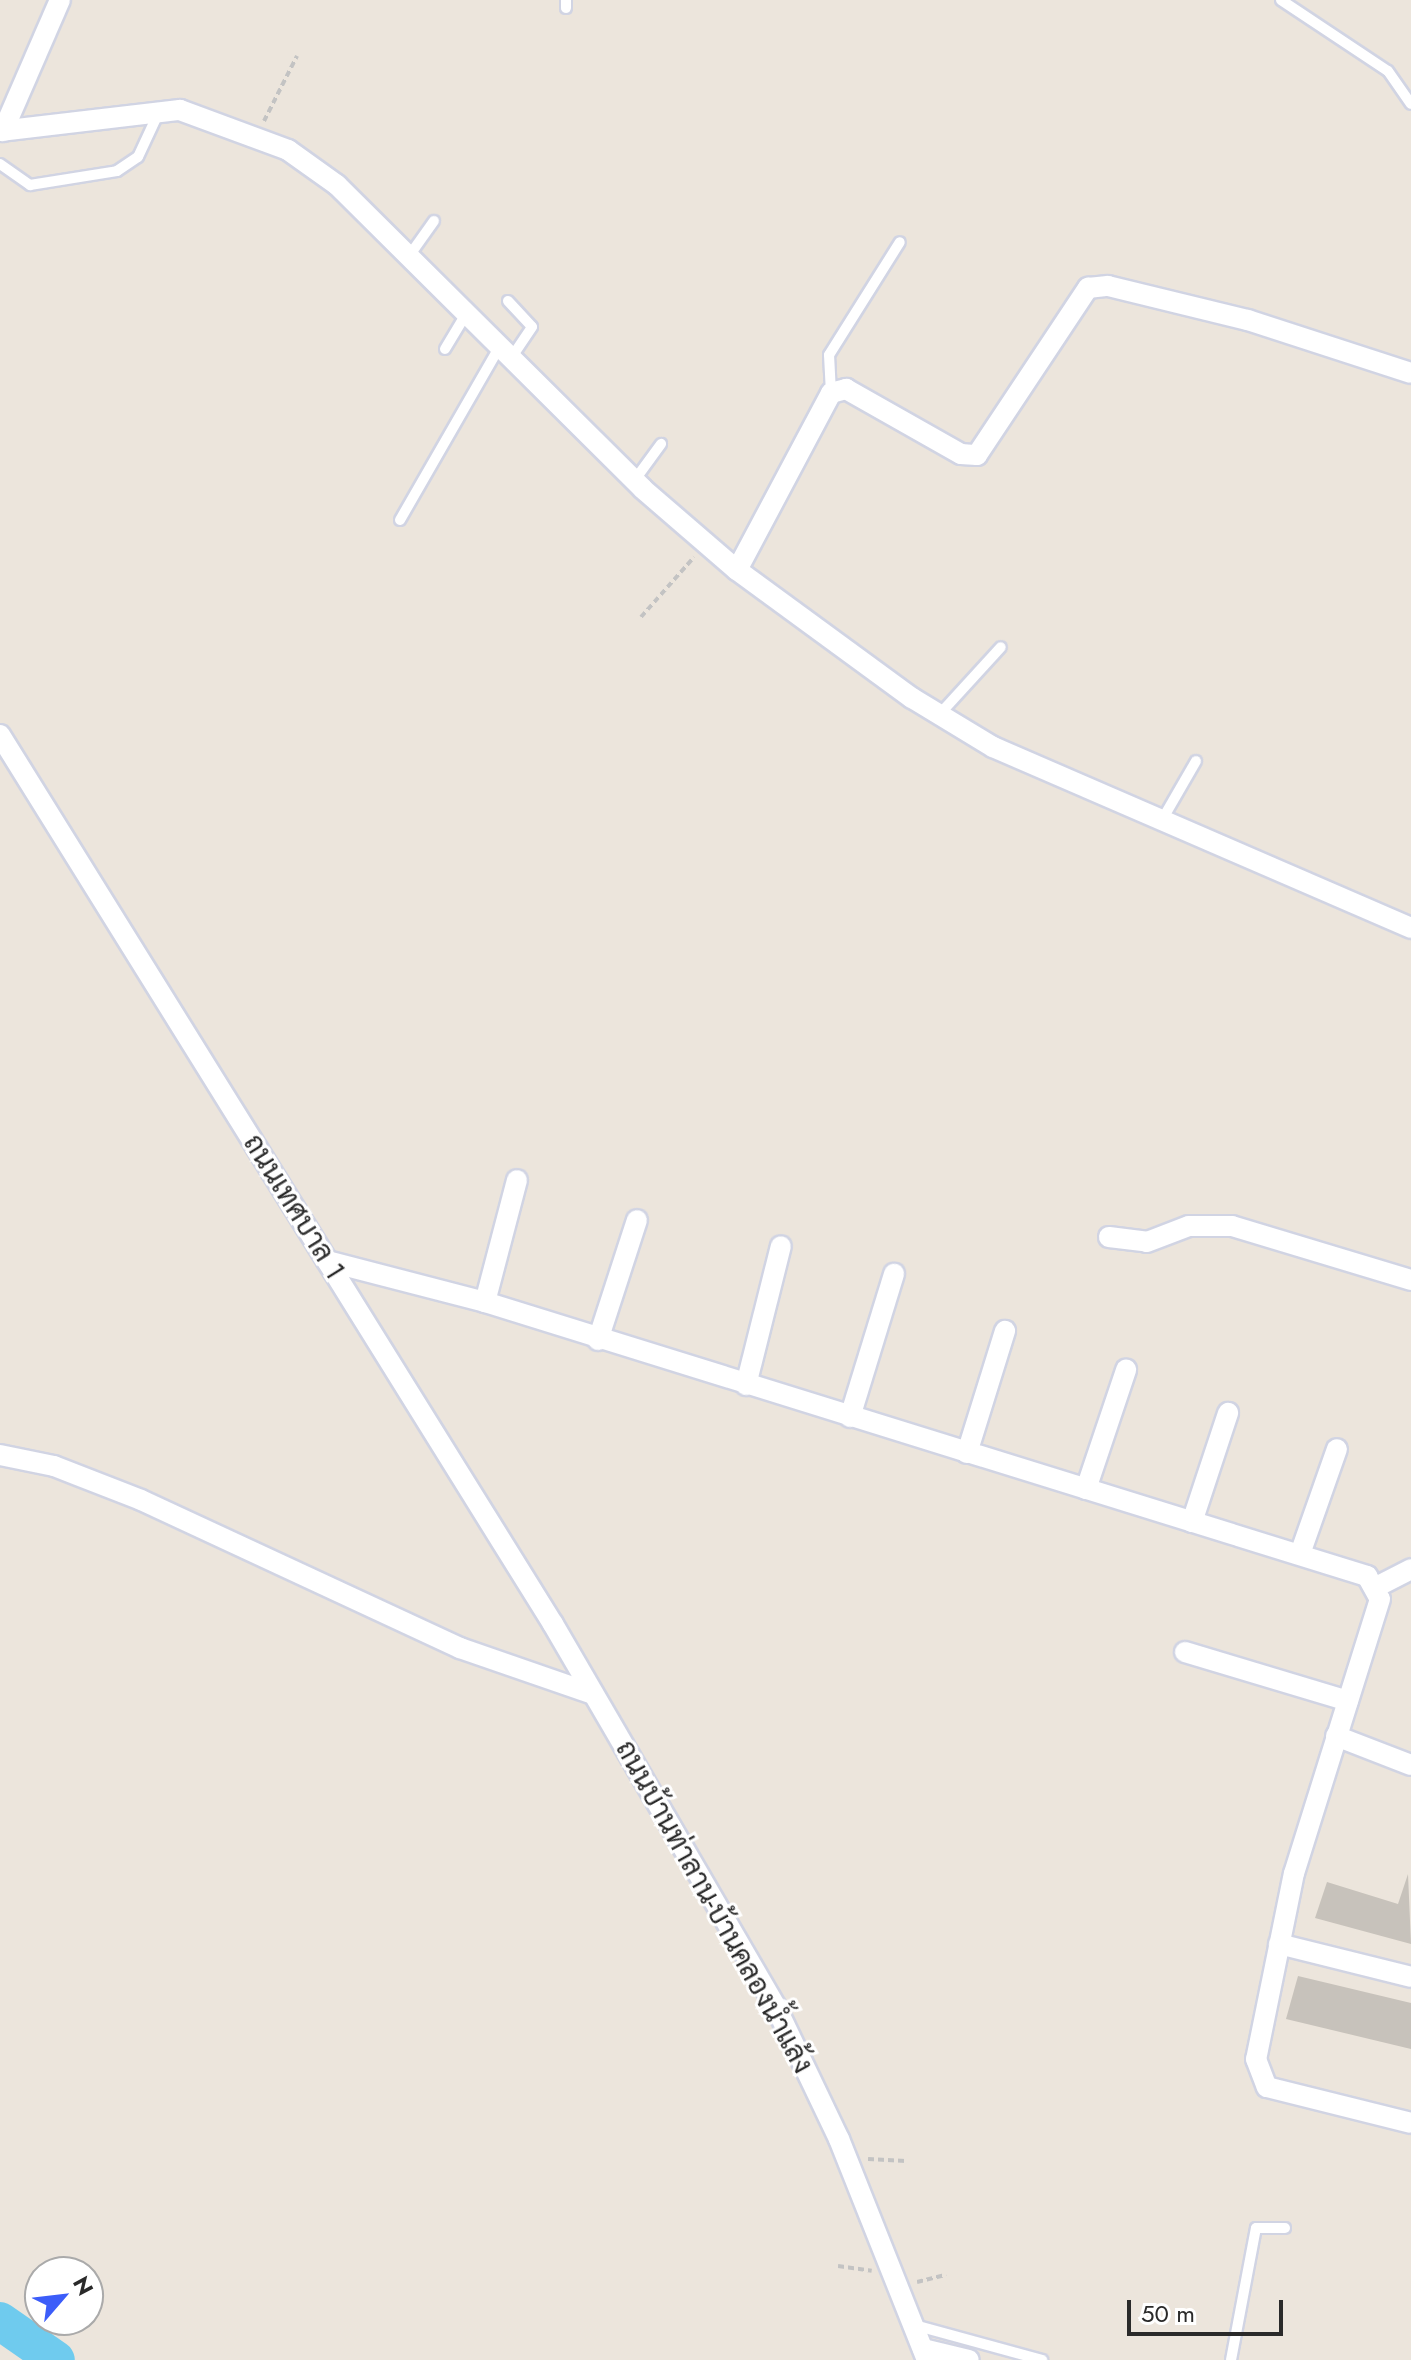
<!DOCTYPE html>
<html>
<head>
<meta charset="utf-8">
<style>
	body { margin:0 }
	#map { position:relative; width:1411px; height:2360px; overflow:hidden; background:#ece5dc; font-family:Jost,Sarabun,sans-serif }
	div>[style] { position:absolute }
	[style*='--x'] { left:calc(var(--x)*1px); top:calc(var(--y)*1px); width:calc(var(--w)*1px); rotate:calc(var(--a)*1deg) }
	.river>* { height:38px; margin:-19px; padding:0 19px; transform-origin:19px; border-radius:19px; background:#6fcbee }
	.building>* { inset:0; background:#c7c2bb }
	.path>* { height:4px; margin-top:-2px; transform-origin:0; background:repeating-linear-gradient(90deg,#c3c3c3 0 6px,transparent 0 10px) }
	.roads { filter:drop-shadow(2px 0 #d1d4e3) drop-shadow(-2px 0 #d1d4e3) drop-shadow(0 2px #d1d4e3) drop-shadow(0 -2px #d1d4e3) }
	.service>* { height:10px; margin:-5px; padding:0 5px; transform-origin:5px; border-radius:5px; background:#fff }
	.minor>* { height:20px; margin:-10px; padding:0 10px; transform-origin:10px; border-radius:10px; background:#fff }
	span { translate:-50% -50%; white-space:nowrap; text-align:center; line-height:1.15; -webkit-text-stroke:6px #fff; paint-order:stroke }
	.street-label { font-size:28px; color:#2a2a2a }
	.north { position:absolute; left:24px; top:2256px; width:80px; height:80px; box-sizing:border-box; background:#fff; border:2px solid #aaa; border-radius:50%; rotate:62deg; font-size:22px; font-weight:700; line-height:32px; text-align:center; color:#2a2a2a }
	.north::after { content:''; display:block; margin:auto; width:28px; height:36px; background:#3c5df9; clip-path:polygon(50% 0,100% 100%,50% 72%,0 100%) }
	.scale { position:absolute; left:1127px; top:2300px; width:156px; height:36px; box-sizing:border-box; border:4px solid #2a2a2a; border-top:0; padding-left:10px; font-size:24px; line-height:28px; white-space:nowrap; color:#2a2a2a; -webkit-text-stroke:6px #fff; paint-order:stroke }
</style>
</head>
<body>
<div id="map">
	<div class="river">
		<div style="--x:0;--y:2321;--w:68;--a:34.9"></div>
	</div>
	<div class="building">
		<div style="clip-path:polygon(1408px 1874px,1411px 1944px,1315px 1918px,1327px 1882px,1398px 1904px)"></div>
		<div style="clip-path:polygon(1298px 1976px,1411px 2003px,1411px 2049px,1286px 2019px)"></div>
	</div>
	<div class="path">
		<div style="--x:264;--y:121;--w:73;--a:-63.1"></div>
		<div style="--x:641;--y:617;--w:80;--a:-48.5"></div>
		<div style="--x:868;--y:2159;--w:38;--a:3"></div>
		<div style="--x:838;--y:2266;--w:34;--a:8"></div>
		<div style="--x:917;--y:2282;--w:30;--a:-14"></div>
	</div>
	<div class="roads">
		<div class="service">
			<div style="--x:1281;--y:0;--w:128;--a:33.6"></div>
			<div style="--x:1388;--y:71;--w:40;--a:55.1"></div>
			<div style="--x:566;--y:8;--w:8;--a:-90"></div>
			<div style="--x:0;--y:164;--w:37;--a:35"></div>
			<div style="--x:30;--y:185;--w:88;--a:-9.1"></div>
			<div style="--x:117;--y:171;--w:25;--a:-34"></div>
			<div style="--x:138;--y:157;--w:47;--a:-65.1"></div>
			<div style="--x:409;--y:256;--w:43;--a:-54.5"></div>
			<div style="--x:508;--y:301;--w:35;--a:47"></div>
			<div style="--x:532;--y:327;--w:37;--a:124"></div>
			<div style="--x:445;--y:349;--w:41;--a:-59"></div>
			<div style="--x:831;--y:393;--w:38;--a:-93"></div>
			<div style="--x:829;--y:355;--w:133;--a:-57.9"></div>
			<div style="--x:634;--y:481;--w:46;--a:-53.9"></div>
			<div style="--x:400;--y:520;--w:198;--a:-60.1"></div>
			<div style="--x:938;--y:716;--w:93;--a:-47.6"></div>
			<div style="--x:1162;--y:820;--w:68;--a:-60"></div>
			<div style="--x:914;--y:2325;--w:133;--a:15.3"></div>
			<div style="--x:1231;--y:2360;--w:134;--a:-79.3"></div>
			<div style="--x:1256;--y:2228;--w:29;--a:0"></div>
		</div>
		<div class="minor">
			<div style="--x:0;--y:131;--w:181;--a:-6.7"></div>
			<div style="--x:180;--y:110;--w:115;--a:20.3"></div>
			<div style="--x:288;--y:150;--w:60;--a:35.5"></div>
			<div style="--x:337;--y:185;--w:431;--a:44.8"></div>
			<div style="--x:643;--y:489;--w:124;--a:40.8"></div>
			<div style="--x:737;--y:570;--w:217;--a:36.2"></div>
			<div style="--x:912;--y:698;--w:95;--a:31.2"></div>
			<div style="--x:993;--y:747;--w:456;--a:23.4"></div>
			<div style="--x:3;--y:131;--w:143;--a:-66.5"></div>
			<div style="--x:737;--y:570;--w:200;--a:-62"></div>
			<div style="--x:831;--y:393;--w:16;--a:-15"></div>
			<div style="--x:846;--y:389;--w:132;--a:29.5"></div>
			<div style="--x:961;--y:454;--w:16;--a:4"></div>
			<div style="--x:977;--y:455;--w:201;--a:-56.4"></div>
			<div style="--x:1088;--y:288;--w:20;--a:-6"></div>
			<div style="--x:1108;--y:286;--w:144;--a:13.7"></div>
			<div style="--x:1248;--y:320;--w:171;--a:18"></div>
			<div style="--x:0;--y:735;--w:1047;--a:58.12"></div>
			<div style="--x:553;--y:1624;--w:443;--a:59.8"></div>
			<div style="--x:776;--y:2007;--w:146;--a:64.5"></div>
			<div style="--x:839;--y:2139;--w:238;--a:68.3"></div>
			<div style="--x:1109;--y:1237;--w:38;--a:7"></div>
			<div style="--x:1147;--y:1242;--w:45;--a:-20.9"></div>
			<div style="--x:1189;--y:1226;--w:43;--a:0"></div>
			<div style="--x:1232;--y:1226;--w:187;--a:16.8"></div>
			<div style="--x:327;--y:1261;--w:163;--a:14.5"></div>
			<div style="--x:485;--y:1302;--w:924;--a:17.26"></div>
			<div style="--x:1367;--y:1576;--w:26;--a:61"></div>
			<div style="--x:1380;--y:1599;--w:287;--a:107.4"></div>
			<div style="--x:1294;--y:1873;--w:190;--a:101.5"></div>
			<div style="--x:1256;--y:2059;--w:30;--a:69"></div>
			<div style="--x:1267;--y:2087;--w:148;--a:14"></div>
			<div style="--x:485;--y:1302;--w:126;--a:-75.3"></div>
			<div style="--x:598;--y:1340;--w:126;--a:-72"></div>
			<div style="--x:746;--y:1385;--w:143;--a:-75.9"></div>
			<div style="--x:850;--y:1417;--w:150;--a:-72.9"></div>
			<div style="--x:967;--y:1453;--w:128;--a:-72.7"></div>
			<div style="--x:0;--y:1455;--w:55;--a:11.5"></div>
			<div style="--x:54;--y:1466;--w:93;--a:21.3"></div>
			<div style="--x:141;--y:1500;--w:352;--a:24.9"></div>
			<div style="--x:460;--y:1648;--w:141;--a:19.1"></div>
			<div style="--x:1086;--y:1489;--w:126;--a:-71.4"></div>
			<div style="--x:1192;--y:1522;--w:115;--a:-71.7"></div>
			<div style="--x:1300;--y:1554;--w:111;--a:-70.6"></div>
			<div style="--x:1378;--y:1586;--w:37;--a:-27"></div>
			<div style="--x:1185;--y:1652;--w:170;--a:16.7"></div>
			<div style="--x:1336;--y:1736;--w:80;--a:21.1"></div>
			<div style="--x:1279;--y:1944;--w:136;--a:14"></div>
			<div style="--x:923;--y:2349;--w:47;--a:13.4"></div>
		</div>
	</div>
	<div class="street-label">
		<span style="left:294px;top:1207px;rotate:58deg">ถนนเทศบาล 1</span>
		<span style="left:714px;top:1907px;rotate:61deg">ถนนบ้านท่าลาน-บ้านคลองน้ำแล้ง</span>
	</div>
	<div class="north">N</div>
	<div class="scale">50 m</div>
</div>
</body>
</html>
